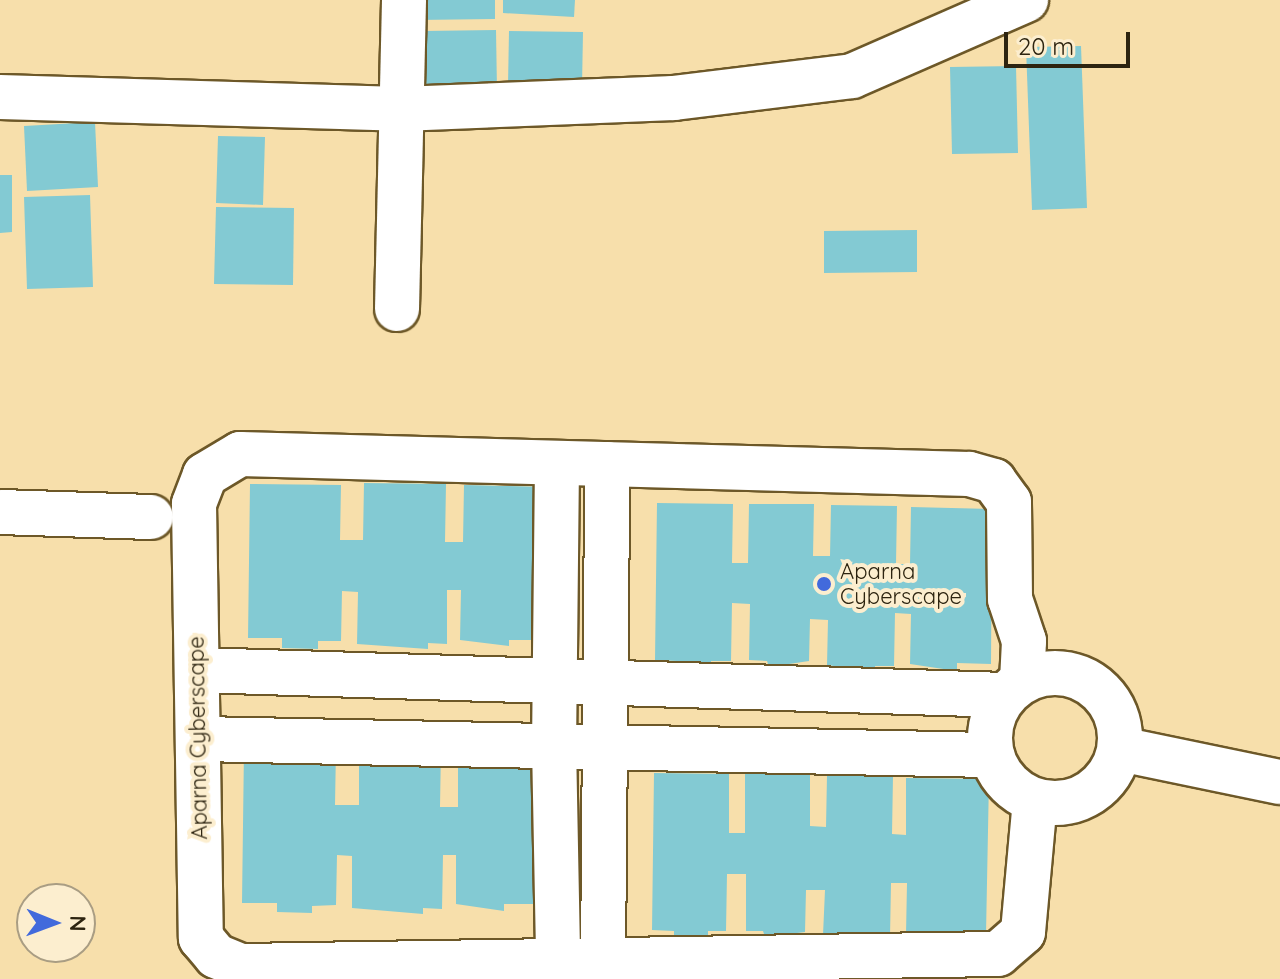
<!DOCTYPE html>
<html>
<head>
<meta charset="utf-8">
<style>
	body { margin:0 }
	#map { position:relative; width:1280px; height:979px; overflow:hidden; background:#f7dfab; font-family:Quicksand,sans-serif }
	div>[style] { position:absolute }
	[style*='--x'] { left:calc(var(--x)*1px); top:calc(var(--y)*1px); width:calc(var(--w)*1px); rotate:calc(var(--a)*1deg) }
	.building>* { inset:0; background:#83cad3 }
	.roads { filter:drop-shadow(2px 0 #6d5828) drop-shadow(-2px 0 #6d5828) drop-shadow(0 2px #6d5828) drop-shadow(0 -2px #6d5828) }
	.minor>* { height:44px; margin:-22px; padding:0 22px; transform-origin:22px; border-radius:22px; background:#fff }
	.minor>.ring { margin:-22px; padding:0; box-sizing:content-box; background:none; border:44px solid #fff; border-radius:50% }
	.dots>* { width:22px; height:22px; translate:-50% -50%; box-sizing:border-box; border:4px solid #fceecf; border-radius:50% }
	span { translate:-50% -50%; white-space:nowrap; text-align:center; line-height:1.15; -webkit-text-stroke:8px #fceecf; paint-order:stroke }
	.poi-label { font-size:22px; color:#2d2410 }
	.left { translate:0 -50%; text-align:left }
	.street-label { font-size:22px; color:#2d2410 }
	.north { position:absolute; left:16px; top:883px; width:80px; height:80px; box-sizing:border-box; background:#fceecf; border:2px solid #a99d83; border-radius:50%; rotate:91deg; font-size:22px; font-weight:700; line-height:32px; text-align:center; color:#2d2410 }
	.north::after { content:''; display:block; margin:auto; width:28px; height:36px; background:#426adc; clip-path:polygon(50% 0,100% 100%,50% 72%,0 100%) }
	.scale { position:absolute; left:1004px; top:32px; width:126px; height:36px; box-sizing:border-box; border:4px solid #2d2410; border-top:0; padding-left:10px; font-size:24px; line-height:28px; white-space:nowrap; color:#2d2410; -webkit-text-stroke:6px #fceecf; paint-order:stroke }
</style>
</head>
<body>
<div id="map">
	<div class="building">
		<div style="clip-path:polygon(417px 0,495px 0,495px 19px,417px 20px)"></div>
		<div style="clip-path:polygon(503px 0,575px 0,574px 17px,503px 13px)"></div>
		<div style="clip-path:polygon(496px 30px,497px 91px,424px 92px,423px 31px)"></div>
		<div style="clip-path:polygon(509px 31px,583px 32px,582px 86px,508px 85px)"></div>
		<div style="clip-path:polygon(1081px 46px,1087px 208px,1032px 210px,1026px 47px)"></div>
		<div style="clip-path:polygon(1016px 66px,1018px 153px,952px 154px,950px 67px)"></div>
		<div style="clip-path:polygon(95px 122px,98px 187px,27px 191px,24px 126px)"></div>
		<div style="clip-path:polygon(218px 136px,265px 137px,263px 205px,216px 203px)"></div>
		<div style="clip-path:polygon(0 175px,12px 175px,12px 232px,0 233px)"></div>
		<div style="clip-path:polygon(90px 195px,93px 287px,27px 289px,24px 197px)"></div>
		<div style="clip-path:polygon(216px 207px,294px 208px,293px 285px,214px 284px)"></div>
		<div style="clip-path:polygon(917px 230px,917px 272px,824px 273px,824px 231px)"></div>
		<div style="clip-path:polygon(364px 483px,446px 484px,445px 542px,463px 542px,464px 485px,551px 487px,549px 640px,509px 640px,509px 646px,460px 640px,461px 590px,447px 590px,447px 644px,428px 643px,428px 649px,357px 644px,358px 592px,342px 591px,341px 641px,318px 641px,318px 649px,282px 648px,282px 638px,248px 638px,250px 484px,341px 485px,340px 540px,363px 540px)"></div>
		<div style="clip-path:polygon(657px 503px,733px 504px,732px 563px,748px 563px,749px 504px,814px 504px,813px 556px,830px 556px,831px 505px,897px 506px,896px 564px,910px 564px,911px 507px,992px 509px,991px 664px,957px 663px,957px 671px,910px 664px,911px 614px,895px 613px,894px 666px,875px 666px,875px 672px,827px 665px,828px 620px,810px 619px,809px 661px,769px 667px,767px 661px,749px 660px,750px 604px,732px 603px,731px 661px,711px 661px,711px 668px,677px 667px,677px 661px,655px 660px)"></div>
		<div style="clip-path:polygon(359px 747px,441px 748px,440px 807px,458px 807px,458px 750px,545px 751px,543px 904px,504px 904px,504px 911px,456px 904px,456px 855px,443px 855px,442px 909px,423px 908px,423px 914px,352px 908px,352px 856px,337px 855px,336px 905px,312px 906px,312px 913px,277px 912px,277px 903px,242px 903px,244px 748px,336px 749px,335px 805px,359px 805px)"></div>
		<div style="clip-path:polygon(654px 773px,729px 774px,729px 833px,745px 833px,745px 774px,810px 774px,810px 826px,826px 827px,827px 775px,893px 776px,892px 834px,906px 835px,906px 778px,989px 779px,986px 934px,906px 934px,907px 883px,891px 883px,890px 937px,823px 935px,825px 890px,806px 890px,805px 932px,765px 937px,763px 931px,746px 931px,746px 874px,727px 874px,726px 931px,708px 931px,708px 938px,674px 937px,674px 931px,652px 930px)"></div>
	</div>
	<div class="roads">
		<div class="minor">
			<div style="--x:0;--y:97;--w:400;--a:1.7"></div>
			<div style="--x:400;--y:109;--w:274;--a:-2.3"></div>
			<div style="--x:674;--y:98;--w:179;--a:-7"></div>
			<div style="--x:852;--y:76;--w:190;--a:-23.6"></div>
			<div style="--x:397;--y:309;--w:309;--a:-88.7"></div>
			<div style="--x:557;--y:463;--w:281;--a:90.6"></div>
			<div style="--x:554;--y:744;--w:217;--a:88.9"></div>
			<div style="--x:0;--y:512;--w:151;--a:1.9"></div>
			<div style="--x:197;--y:670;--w:808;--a:1.77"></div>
			<div class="ring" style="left:990px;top:673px;width:86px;height:86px"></div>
			<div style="--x:1022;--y:681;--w:40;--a:-87.1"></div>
			<div style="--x:1024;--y:641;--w:44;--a:-108.4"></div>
			<div style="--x:1010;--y:599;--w:97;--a:-90.6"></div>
			<div style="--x:1009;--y:502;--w:26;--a:-126"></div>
			<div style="--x:994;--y:481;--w:26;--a:-164"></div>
			<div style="--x:969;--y:474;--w:729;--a:-178.43"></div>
			<div style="--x:240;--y:454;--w:41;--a:149"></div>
			<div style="--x:205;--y:475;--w:31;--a:111"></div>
			<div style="--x:194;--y:504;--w:434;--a:89.1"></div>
			<div style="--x:201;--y:938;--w:23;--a:50"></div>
			<div style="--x:216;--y:956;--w:27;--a:22"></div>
			<div style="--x:241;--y:966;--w:757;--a:-0.91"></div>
			<div style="--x:998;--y:954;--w:33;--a:-41"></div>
			<div style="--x:1023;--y:932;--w:132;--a:-84.8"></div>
			<div style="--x:199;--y:739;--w:793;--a:1.16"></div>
			<div style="--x:1120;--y:749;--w:163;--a:11.7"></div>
			<div style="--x:603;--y:961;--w:497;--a:-89.5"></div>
		</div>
	</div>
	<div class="dots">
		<div style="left:824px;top:584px;background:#426adc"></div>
	</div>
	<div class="poi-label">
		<span class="left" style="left:840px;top:584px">Aparna<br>Cyberscape</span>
	</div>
	<div class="street-label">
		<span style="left:198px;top:738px;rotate:-91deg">Aparna Cyberscape</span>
	</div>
	<div class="north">N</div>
	<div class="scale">20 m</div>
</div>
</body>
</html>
